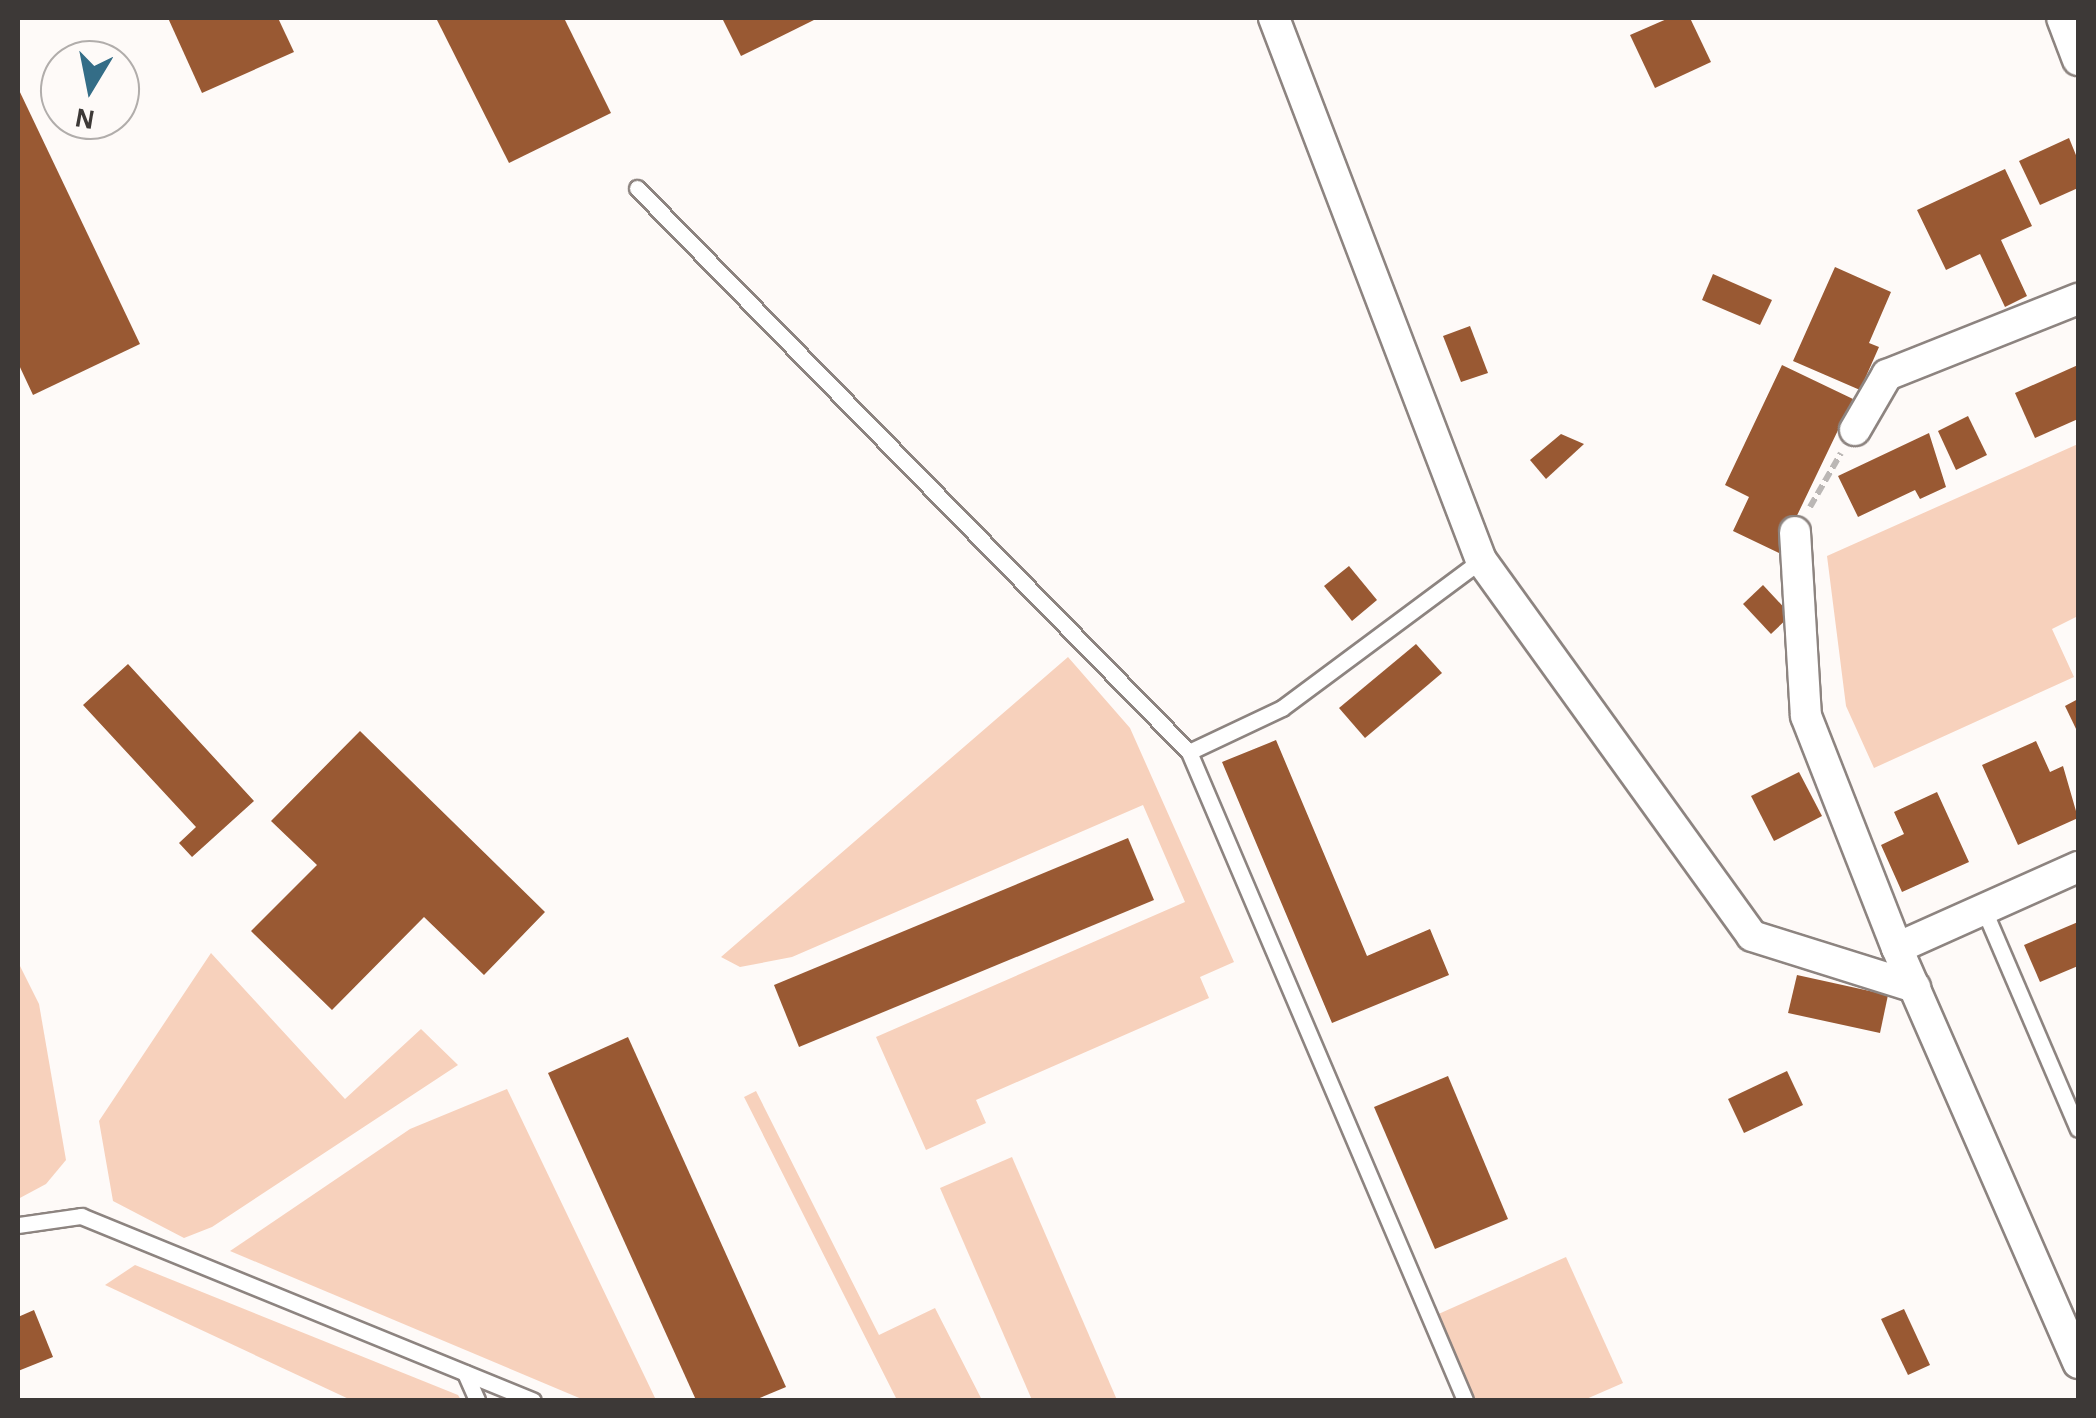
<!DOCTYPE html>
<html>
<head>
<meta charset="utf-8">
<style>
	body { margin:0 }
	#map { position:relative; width:2096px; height:1418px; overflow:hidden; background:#fefaf8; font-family:"Alegreya Sans",sans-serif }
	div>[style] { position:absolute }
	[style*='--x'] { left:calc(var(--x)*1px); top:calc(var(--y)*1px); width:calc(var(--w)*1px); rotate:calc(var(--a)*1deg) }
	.green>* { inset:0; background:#f7d1bc }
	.building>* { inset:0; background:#995933 }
	.path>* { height:6px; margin-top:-3px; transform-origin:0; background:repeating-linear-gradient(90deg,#bbb7b5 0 10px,transparent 0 15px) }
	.roads { filter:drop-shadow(2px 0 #8d8480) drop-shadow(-2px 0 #8d8480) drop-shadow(0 2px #8d8480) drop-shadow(0 -2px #8d8480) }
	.lane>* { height:15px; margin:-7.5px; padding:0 7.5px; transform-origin:7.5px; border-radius:7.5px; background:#fff }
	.street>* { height:30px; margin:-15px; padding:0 15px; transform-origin:15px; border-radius:15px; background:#fff }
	span { translate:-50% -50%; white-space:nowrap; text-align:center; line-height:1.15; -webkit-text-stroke:10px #fefaf8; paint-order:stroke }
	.frame { position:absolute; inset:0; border:20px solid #3d3937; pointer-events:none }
	.north { position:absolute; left:40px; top:40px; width:100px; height:100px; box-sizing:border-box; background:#fefaf8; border:2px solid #b1adab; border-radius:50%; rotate:190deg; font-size:28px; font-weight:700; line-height:40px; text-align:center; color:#3d3937 }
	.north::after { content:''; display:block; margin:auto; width:35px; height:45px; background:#346d87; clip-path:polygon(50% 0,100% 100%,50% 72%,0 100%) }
</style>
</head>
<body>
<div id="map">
	<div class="green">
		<div style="clip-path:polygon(2078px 444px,2078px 616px,2052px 629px,2074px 677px,1874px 768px,1846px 706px,1827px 556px)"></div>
		<div style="clip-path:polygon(1068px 657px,1130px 728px,1234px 962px,1200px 977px,1209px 998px,976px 1100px,986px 1123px,926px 1150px,876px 1037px,1185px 902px,1143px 805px,792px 957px,740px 967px,721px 957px)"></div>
		<div style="clip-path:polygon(211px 953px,345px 1099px,421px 1029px,458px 1065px,212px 1227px,184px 1238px,113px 1201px,99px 1121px)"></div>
		<div style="clip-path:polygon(18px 962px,39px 1004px,66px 1160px,46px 1184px,18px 1199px)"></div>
		<div style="clip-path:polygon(507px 1089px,656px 1400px,584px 1400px,230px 1251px,410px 1129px)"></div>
		<div style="clip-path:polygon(756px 1091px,879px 1335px,935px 1308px,982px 1400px,897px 1400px,744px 1097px)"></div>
		<div style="clip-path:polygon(1012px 1157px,1117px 1400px,1032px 1400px,940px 1188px)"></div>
		<div style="clip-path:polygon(1566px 1257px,1623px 1383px,1584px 1400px,1472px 1400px,1434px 1316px)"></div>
		<div style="clip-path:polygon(135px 1265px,458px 1395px,461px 1400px,351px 1400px,105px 1285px)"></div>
	</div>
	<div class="building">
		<div style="clip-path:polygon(168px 18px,278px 18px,294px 52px,202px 93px)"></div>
		<div style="clip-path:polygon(436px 18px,564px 18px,611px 113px,509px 163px)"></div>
		<div style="clip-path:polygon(722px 18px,818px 18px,741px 56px)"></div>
		<div style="clip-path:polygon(1669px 18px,1690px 18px,1711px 62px,1655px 88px,1630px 35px)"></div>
		<div style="clip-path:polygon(18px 88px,140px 344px,33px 395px,18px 363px)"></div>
		<div style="clip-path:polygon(2069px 138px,2078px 160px,2078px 188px,2040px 205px,2019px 161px)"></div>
		<div style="clip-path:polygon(2005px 169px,2032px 226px,2001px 240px,2027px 296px,2005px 307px,1980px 254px,1946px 270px,1917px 210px)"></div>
		<div style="clip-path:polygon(1835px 267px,1891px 292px,1869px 343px,1879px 347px,1860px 390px,1793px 361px)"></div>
		<div style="clip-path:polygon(1713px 274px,1772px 300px,1760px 325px,1702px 300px)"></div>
		<div style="clip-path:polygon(1470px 326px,1488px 373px,1461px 382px,1443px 336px)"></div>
		<div style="clip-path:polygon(1782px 365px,1853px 399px,1779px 553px,1733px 531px,1749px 497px,1725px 485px)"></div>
		<div style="clip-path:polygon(2078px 365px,2078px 419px,2035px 438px,2015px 393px)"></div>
		<div style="clip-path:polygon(1968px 416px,1987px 455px,1956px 470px,1938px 431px)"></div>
		<div style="clip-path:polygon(1929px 433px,1946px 487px,1920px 499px,1915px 490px,1858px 517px,1838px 476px)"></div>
		<div style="clip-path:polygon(1561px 434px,1584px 444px,1546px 479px,1530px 460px)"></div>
		<div style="clip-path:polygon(1349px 566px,1377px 600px,1352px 621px,1324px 586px)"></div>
		<div style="clip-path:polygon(1763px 585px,1791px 615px,1771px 634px,1743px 604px)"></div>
		<div style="clip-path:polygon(1416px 644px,1442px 673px,1365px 738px,1339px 708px)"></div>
		<div style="clip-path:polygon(128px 664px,254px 801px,192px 857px,179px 843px,196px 827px,83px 705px)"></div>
		<div style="clip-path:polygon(2078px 699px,2078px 733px,2065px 706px)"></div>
		<div style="clip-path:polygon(360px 731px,545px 912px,484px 975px,424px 917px,332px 1010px,251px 931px,317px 865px,271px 821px)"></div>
		<div style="clip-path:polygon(1276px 740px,1367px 956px,1430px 929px,1449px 975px,1332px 1023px,1222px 762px)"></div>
		<div style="clip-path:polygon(2036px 741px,2050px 772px,2063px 766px,2078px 818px,2018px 845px,1982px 765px)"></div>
		<div style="clip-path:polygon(1799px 772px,1822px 816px,1774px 841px,1751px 796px)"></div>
		<div style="clip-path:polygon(1937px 792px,1969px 862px,1902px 892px,1881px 845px,1904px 834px,1894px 812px)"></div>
		<div style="clip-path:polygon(1128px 838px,1154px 900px,799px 1047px,774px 985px)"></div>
		<div style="clip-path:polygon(2078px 922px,2078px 966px,2040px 982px,2024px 945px)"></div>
		<div style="clip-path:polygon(1797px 975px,1888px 995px,1880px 1033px,1788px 1013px)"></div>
		<div style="clip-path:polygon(628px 1037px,786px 1387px,755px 1400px,696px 1400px,548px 1073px)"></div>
		<div style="clip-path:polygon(1787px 1071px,1803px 1105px,1744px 1133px,1728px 1099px)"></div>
		<div style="clip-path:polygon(1448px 1076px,1508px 1219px,1435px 1249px,1374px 1107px)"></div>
		<div style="clip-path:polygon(1904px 1309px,1930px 1365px,1908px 1375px,1881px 1319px)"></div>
		<div style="clip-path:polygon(34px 1310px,53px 1357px,18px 1371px,18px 1317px)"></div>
	</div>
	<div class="path">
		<div style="--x:1810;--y:507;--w:62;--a:-60.1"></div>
	</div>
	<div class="roads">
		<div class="lane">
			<div style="--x:637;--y:188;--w:789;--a:45.62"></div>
			<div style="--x:1189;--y:752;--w:704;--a:66.93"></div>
			<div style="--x:1189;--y:752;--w:103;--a:-25.3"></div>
			<div style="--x:1282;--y:708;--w:248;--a:-36.6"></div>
			<div style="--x:1984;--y:910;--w:238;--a:66.8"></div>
			<div style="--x:18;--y:1225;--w:64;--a:-8.1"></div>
			<div style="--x:81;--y:1216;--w:488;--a:22.2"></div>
			<div style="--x:465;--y:1373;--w:30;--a:66"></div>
		</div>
		<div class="street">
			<div style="--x:1274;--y:18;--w:580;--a:69.1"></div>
			<div style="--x:1481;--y:560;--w:463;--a:54.2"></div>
			<div style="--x:1752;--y:936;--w:171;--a:17.4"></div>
			<div style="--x:2062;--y:18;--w:45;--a:69.1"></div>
			<div style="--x:1855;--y:430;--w:64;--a:-59.8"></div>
			<div style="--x:1887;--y:375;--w:206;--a:-21.7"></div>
			<div style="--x:1795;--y:532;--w:184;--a:86.6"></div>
			<div style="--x:1806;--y:716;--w:249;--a:68.6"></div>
			<div style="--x:1897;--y:948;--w:453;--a:66.4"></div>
			<div style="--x:1897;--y:948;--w:198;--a:-24.1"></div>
		</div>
	</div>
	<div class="frame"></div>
	<div class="north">N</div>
</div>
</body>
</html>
